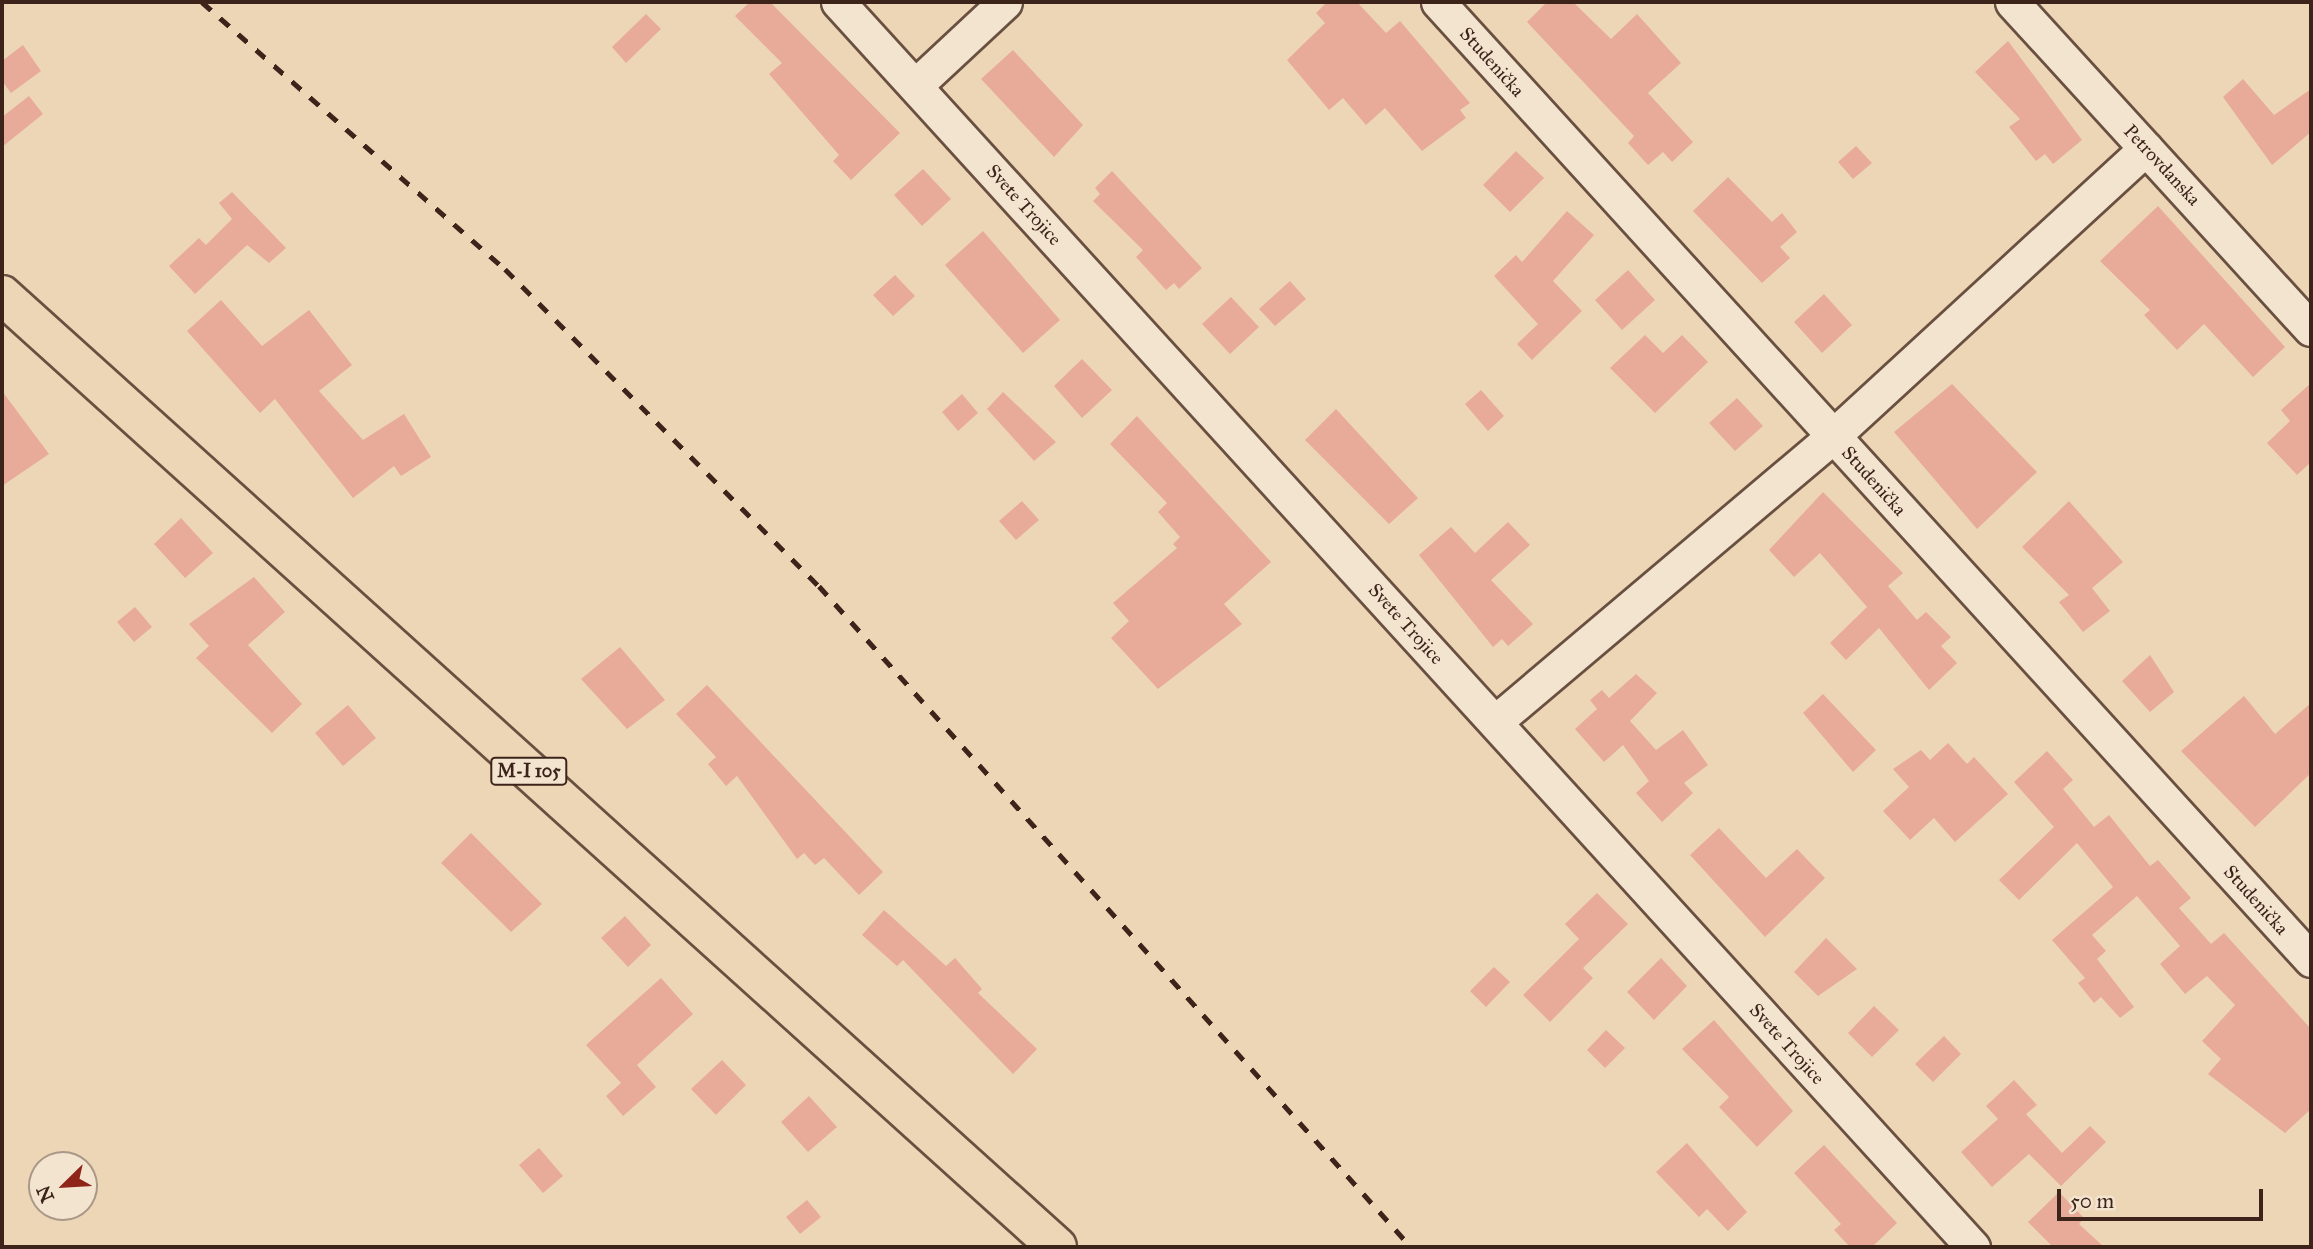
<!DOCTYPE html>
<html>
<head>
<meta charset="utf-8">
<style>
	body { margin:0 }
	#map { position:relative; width:2313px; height:1249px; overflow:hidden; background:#edd6b6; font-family:"IM FELL Great Primer",serif }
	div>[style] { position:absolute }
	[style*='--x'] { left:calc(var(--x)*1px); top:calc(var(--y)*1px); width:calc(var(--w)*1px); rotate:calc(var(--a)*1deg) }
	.building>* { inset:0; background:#e8ab99 }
	.roads { filter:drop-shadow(2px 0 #695041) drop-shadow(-2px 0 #695041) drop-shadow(0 2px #695041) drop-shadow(0 -2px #695041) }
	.minor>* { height:33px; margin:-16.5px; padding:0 16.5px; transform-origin:16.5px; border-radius:16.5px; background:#f3e4d0 }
	.primary>* { height:38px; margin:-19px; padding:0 19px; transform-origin:19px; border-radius:19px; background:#edd6b6 }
	.rail>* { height:5px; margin-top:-2.5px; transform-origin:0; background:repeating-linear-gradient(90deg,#3d241a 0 12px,transparent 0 24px) }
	span { translate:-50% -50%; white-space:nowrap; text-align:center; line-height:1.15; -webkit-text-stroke:5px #f3e4d0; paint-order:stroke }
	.shield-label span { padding:2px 5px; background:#f3e4d0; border:2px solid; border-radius:5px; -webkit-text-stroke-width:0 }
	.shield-label { font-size:18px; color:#3d241a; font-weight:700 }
	.street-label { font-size:19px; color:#3d241a }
	.frame { position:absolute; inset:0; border:4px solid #3d241a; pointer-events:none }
	.north { position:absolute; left:28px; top:1151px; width:70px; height:70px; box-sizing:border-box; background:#f3e4d0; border:2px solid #aa9787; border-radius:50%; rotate:246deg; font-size:19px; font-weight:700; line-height:28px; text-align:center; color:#3d241a }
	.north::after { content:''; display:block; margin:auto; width:24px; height:32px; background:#8f2418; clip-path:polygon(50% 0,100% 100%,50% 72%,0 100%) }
	.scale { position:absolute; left:2057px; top:1189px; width:206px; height:32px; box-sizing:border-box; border:4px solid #3d241a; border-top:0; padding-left:9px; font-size:21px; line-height:24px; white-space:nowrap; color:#3d241a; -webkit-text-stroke:5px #f3e4d0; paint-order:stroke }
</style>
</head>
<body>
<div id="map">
	<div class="building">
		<div style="clip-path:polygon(750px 2px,770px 2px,900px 133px,851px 180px,833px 161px,839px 155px,769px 74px,782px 63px,735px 16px)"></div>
		<div style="clip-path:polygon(1327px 2px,1357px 2px,1386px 33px,1400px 21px,1470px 103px,1460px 110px,1466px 118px,1422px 151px,1385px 108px,1366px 125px,1343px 98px,1329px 110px,1287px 60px,1325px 23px,1316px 13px)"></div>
		<div style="clip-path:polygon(1547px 2px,1573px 2px,1611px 39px,1637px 14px,1681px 63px,1648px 93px,1693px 142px,1672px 162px,1663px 152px,1648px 165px,1628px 143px,1634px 136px,1527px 22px)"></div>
		<div style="clip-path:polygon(646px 14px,661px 29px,626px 63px,612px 47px)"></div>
		<div style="clip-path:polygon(2008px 41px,2082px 140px,2053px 164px,2045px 154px,2036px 161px,2009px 127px,2020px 119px,1975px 72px)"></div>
		<div style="clip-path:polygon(23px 45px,41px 71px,11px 93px,2px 81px,2px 61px)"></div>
		<div style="clip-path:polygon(1013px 50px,1083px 125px,1054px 157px,981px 79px)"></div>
		<div style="clip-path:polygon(2243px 79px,2274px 115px,2311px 89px,2311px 132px,2272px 165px,2223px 97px)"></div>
		<div style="clip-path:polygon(29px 96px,43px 114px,2px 147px,2px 117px)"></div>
		<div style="clip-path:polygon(1856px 146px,1872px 163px,1853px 179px,1838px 162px)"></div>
		<div style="clip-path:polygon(1516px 151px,1544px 178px,1510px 212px,1483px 185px)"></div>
		<div style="clip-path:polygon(923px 169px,951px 199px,922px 226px,894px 195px)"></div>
		<div style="clip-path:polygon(1112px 171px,1202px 268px,1179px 289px,1174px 283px,1166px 290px,1136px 257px,1143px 250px,1093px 201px,1100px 194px,1095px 188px)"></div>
		<div style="clip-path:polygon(1728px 177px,1772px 222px,1782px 213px,1797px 232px,1780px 247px,1790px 258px,1762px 283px,1693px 211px)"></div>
		<div style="clip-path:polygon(232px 192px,286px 248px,269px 263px,247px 245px,195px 294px,169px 266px,199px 238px,206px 245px,232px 219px,219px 203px)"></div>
		<div style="clip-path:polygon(2158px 206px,2285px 347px,2253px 377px,2204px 324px,2177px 350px,2144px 315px,2150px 310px,2100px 261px)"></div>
		<div style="clip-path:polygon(1567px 211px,1594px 235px,1553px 281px,1582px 311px,1532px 360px,1517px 344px,1538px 324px,1494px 276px,1516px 255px,1522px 262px)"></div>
		<div style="clip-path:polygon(983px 231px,1060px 320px,1023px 353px,945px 265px)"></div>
		<div style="clip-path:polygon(1628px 270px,1655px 300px,1622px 330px,1595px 300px)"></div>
		<div style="clip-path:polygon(895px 275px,915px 296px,893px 316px,873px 295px)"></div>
		<div style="clip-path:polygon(1290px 281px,1306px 299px,1275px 326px,1259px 309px)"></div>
		<div style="clip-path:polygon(1824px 294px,1852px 325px,1822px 353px,1794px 322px)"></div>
		<div style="clip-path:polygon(1231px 297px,1259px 327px,1230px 354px,1202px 324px)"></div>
		<div style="clip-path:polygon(221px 300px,262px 346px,309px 310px,352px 365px,319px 391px,363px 440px,404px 414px,431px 457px,401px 476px,394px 466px,353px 498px,275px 399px,260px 413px,187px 331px)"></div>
		<div style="clip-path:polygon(1645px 335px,1663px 353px,1682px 335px,1708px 362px,1655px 413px,1610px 368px)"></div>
		<div style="clip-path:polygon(1082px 359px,1112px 390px,1082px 418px,1054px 386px)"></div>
		<div style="clip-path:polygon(2311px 383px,2311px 462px,2297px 475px,2267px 443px,2290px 421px,2281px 410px)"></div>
		<div style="clip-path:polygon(1952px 384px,2037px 472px,1977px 529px,1894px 432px)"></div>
		<div style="clip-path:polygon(1481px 390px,1504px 416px,1488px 431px,1465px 404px)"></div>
		<div style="clip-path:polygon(2px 391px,49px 454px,2px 486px)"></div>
		<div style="clip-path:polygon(1003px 392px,1056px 442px,1034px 461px,987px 409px)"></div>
		<div style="clip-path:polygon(962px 394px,978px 413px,958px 431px,942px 412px)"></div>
		<div style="clip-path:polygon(1737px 398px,1763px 426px,1735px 451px,1709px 423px)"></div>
		<div style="clip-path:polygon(1336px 409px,1418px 498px,1389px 524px,1305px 440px)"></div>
		<div style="clip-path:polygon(1137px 416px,1271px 562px,1224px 604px,1242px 624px,1158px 689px,1111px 638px,1129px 621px,1113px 603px,1177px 548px,1173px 544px,1180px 537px,1158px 512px,1167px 503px,1110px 444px)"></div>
		<div style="clip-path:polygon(1823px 492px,1903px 573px,1888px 586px,1917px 620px,1926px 612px,1951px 637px,1941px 646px,1957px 663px,1929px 690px,1879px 628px,1846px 660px,1830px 643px,1867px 607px,1820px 553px,1794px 577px,1769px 550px)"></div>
		<div style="clip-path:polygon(1022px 501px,1039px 520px,1016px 540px,999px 521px)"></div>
		<div style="clip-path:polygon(2069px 501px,2123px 562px,2092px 588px,2110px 611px,2083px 632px,2059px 602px,2069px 595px,2022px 547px)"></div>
		<div style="clip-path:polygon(181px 518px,213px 553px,185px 578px,154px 544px)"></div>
		<div style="clip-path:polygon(1508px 522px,1530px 545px,1491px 580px,1533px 624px,1508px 646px,1502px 639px,1493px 647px,1419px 555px,1451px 527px,1475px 553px)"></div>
		<div style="clip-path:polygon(254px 577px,285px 612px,248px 645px,302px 704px,272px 733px,196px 658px,209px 646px,189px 624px)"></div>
		<div style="clip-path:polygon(135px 607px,152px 627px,134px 642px,117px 622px)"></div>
		<div style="clip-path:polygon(620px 647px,665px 700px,627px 729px,581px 679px)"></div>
		<div style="clip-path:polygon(2150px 655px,2174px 692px,2150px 712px,2122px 681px)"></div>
		<div style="clip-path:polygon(1636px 674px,1657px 693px,1630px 721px,1656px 750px,1683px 730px,1708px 765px,1684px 783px,1693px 793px,1662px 822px,1636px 793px,1649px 781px,1623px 745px,1604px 762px,1575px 729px,1597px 709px,1590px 700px,1602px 690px,1609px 698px)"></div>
		<div style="clip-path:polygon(707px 685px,883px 872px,859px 895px,824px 858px,815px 865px,804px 853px,797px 859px,737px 776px,726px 786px,708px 764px,716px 757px,676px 714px)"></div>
		<div style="clip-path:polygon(1823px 694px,1876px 750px,1853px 772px,1803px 713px)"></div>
		<div style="clip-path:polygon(2244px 696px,2275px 734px,2311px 703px,2311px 773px,2255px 827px,2181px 751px)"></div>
		<div style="clip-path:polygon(348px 705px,376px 738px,343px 766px,315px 733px)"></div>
		<div style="clip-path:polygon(1948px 743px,1967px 764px,1974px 757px,2008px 794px,1955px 842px,1934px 818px,1910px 840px,1883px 811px,1909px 787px,1893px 769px,1921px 750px,1930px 760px)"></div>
		<div style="clip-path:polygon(2047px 751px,2073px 780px,2063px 789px,2094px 827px,2109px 815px,2150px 866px,2158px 860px,2191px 898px,2179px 908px,2211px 944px,2224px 933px,2311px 1029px,2311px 1109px,2285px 1133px,2208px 1074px,2221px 1059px,2202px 1041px,2235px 1005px,2207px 976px,2185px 994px,2160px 964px,2180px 946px,2137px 896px,2092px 935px,2106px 951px,2097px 959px,2134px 1007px,2120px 1018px,2101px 997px,2094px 1003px,2078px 983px,2085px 978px,2052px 940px,2113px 887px,2077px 843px,2019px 900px,1999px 880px,2054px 827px,2014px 782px)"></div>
		<div style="clip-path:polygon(1719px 828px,1766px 878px,1797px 849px,1825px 878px,1765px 937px,1690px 855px)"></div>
		<div style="clip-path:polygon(471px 833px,542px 904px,511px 932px,441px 863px)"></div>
		<div style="clip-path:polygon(1597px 893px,1628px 924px,1583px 968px,1593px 978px,1550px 1022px,1523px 995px,1579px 939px,1565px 924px)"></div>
		<div style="clip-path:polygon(884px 910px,946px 966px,955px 958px,982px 989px,978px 993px,1037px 1049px,1013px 1074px,903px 960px,897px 966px,862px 935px)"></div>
		<div style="clip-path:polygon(625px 916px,651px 945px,628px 967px,601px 938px)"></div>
		<div style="clip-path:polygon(1826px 938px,1857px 969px,1818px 996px,1794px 972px)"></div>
		<div style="clip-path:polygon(1661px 958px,1687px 986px,1654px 1020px,1627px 992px)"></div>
		<div style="clip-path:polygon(1494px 967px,1510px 982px,1486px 1007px,1470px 991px)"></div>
		<div style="clip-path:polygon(661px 978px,693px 1014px,637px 1065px,656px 1087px,623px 1116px,606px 1096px,621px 1083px,586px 1045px)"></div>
		<div style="clip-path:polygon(1874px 1006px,1899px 1030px,1872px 1057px,1848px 1033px)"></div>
		<div style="clip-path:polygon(1714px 1020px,1793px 1111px,1757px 1147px,1719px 1107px,1729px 1097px,1682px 1049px)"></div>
		<div style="clip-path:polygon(1606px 1030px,1625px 1048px,1605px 1068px,1587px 1050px)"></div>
		<div style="clip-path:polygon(1944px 1036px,1961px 1054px,1933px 1082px,1915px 1064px)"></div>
		<div style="clip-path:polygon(722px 1060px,746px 1085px,716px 1115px,691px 1089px)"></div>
		<div style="clip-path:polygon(2014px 1080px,2037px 1105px,2026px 1114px,2062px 1153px,2090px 1126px,2106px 1142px,2061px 1186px,2029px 1154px,1992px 1187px,1961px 1152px,1998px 1119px,1986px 1106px)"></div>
		<div style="clip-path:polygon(809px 1096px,837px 1127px,808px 1152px,781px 1122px)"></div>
		<div style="clip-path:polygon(1687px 1143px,1747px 1212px,1728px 1231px,1707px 1209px,1699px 1217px,1656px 1172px)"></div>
		<div style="clip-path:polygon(1824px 1145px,1897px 1223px,1872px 1247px,1850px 1247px,1834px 1230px,1841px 1224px,1794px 1173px)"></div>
		<div style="clip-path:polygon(539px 1148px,563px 1176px,543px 1193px,519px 1165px)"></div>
		<div style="clip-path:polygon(2059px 1192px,2084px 1218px,2079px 1224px,2104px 1247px,2053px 1247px,2028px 1222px)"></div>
		<div style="clip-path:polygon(807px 1200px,821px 1217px,800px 1234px,786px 1217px)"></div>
	</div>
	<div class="roads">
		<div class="minor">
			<div style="--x:838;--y:2;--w:1685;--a:47.65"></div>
			<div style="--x:1438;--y:2;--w:1296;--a:47.66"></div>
			<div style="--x:2012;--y:2;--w:443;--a:47.6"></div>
			<div style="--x:915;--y:86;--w:123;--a:-43"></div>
			<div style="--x:1495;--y:722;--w:443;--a:-40.2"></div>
			<div style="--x:1833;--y:436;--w:425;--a:-42.6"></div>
		</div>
		<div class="primary">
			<div style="--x:2;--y:295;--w:1421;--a:42.06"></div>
		</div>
	</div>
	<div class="rail">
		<div style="--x:202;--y:2;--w:404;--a:41.4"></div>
		<div style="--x:505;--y:269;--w:446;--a:45.3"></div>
		<div style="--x:819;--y:586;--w:887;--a:48.15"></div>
	</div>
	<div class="shield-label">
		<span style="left:529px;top:771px">M-I 105</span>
	</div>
	<div class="street-label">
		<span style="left:1492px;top:62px;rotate:48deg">Studenička</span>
		<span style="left:2162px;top:165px;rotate:47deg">Petrovdanska</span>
		<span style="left:1024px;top:205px;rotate:48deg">Svete Trojice</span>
		<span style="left:1874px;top:481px;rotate:48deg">Studenička</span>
		<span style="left:1406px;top:624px;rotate:48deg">Svete Trojice</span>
		<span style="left:2256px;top:900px;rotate:48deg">Studenička</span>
		<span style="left:1787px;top:1044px;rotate:48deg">Svete Trojice</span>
	</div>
	<div class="frame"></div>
	<div class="north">N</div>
	<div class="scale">50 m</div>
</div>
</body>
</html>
